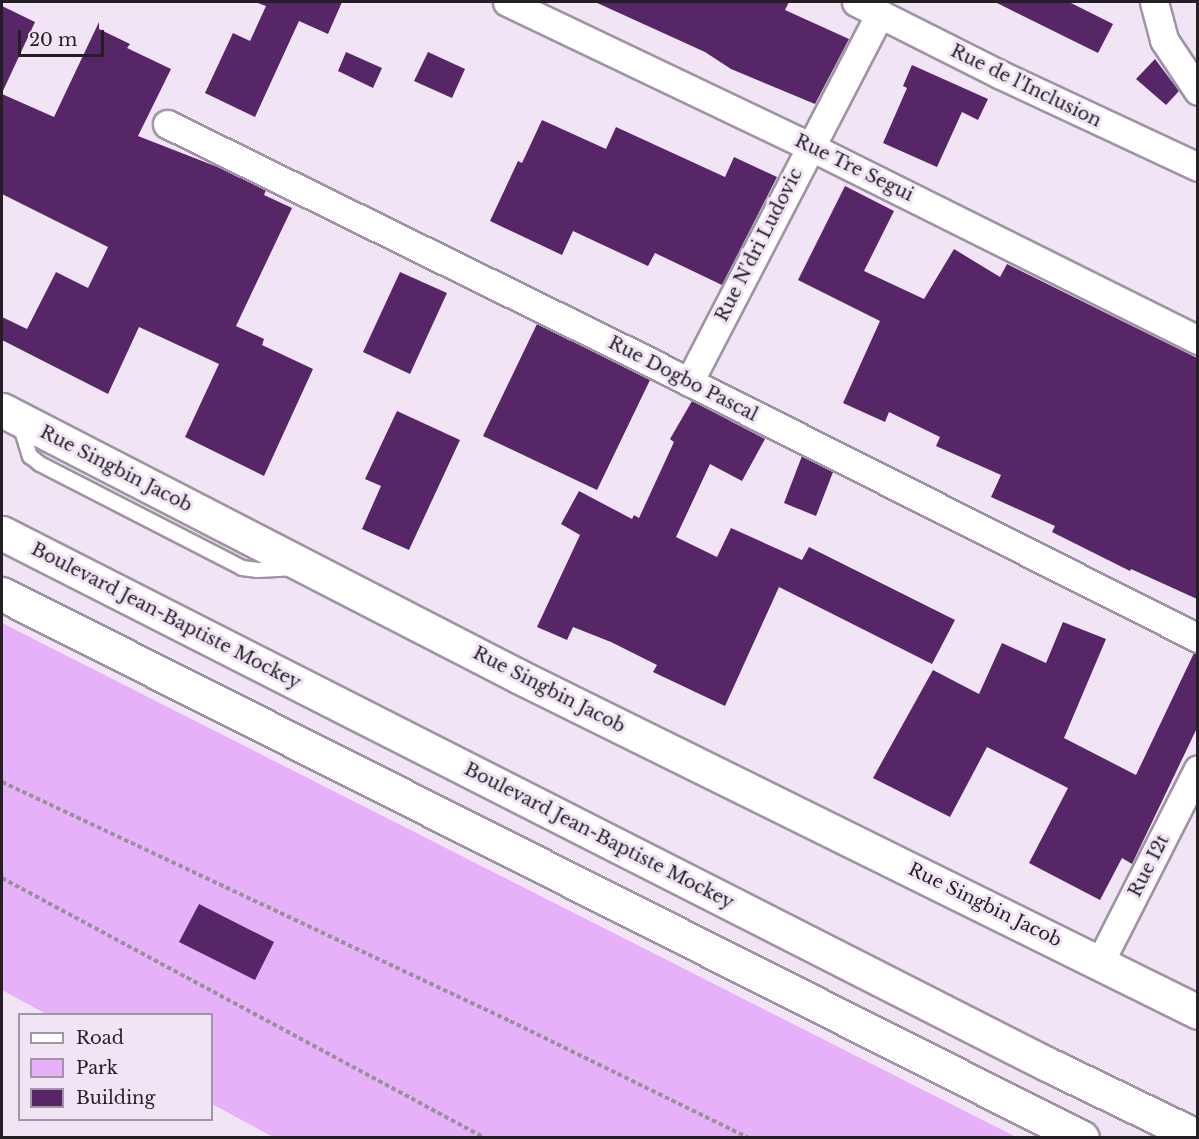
<!DOCTYPE html>
<html>
<head>
<meta charset="utf-8">
<style>
	body { margin:0 }
	#map { position:relative; width:1199px; height:1139px; overflow:hidden; background:#f1e5f5; font-family:"Libre Baskerville",serif }
	div>[style] { position:absolute }
	[style*='--x'] { left:calc(var(--x)*1px); top:calc(var(--y)*1px); width:calc(var(--w)*1px); rotate:calc(var(--a)*1deg) }
	.green>* { inset:0; background:#e6b1f9 }
	.building>* { inset:0; background:#572667 }
	.path>* { height:4px; margin-top:-2px; transform-origin:0; background:repeating-linear-gradient(90deg,#99909c 0 4.5px,transparent 0 7.5px) }
	.roads { filter:drop-shadow(2px 0 #9f94a3) drop-shadow(-2px 0 #9f94a3) drop-shadow(0 2px #9f94a3) drop-shadow(0 -2px #9f94a3) }
	.service>* { height:14px; margin:-7px; padding:0 7px; transform-origin:7px; border-radius:7px; background:#fff }
	.minor>* { height:27px; margin:-13.5px; padding:0 13.5px; transform-origin:13.5px; border-radius:13.5px; background:#fff }
	.tertiary>* { height:33px; margin:-16.5px; padding:0 16.5px; transform-origin:16.5px; border-radius:16.5px; background:#fff }
	.trunk>* { height:33px; margin:-16.5px; padding:0 16.5px; transform-origin:16.5px; border-radius:16.5px; background:#fff }
	span { translate:-50% -50%; white-space:nowrap; text-align:center; line-height:1.15; -webkit-text-stroke:6px #f1e5f5; paint-order:stroke }
	.street-label { font-size:18px; color:#241f25 }
	.frame { position:absolute; inset:0; border:3px solid #241f25; pointer-events:none }
	.legend { position:absolute; left:18px; top:1013px; width:195px; height:108px; box-sizing:border-box; background:#f1e5f5; border:2px solid #9f96a2; margin:0; padding:8px 10px; list-style:none; font-size:18px; color:#241f25 }
	.legend li { display:flex; align-items:center; gap:12px; height:30px }
	.legend b { width:30px; border:2px solid #9f96a2 }
	.scale { position:absolute; left:18px; top:30px; width:86px; height:27px; box-sizing:border-box; border:3px solid #241f25; border-top:0; padding-left:8px; font-size:18px; line-height:21px; white-space:nowrap; color:#241f25; -webkit-text-stroke:4px #f1e5f5; paint-order:stroke }
</style>
</head>
<body>
<div id="map">
	<div class="green">
		<div style="clip-path:polygon(2px 623px,1016px 1137px,273px 1137px,212px 1104px,212px 1014px,46px 1014px,2px 990px)"></div>
	</div>
	<div class="building">
		<div style="clip-path:polygon(255px 2px,342px 2px,328px 34px,299px 21px,255px 117px,205px 93px,233px 33px,250px 41px,266px 6px)"></div>
		<div style="clip-path:polygon(595px 2px,789px 2px,785px 10px,849px 39px,815px 104px,731px 69px,705px 52px)"></div>
		<div style="clip-path:polygon(995px 2px,1069px 2px,1113px 24px,1098px 53px)"></div>
		<div style="clip-path:polygon(2px 6px,35px 22px,2px 93px)"></div>
		<div style="clip-path:polygon(99px 22px,99px 29px,130px 44px,127px 48px,171px 69px,138px 136px,220px 168px,266px 190px,264px 195px,292px 208px,236px 326px,264px 339px,262px 345px,313px 369px,264px 476px,185px 437px,219px 364px,139px 327px,108px 394px,2px 340px,2px 317px,27px 329px,56px 272px,88px 288px,108px 247px,2px 194px,2px 94px,54px 117px)"></div>
		<div style="clip-path:polygon(346px 52px,382px 68px,373px 88px,338px 71px)"></div>
		<div style="clip-path:polygon(428px 52px,465px 69px,452px 98px,414px 81px)"></div>
		<div style="clip-path:polygon(1155px 59px,1179px 91px,1166px 105px,1136px 79px)"></div>
		<div style="clip-path:polygon(912px 65px,988px 99px,978px 120px,962px 112px,937px 167px,883px 143px,907px 88px,903px 86px)"></div>
		<div style="clip-path:polygon(542px 120px,606px 149px,616px 127px,725px 177px,734px 157px,777px 177px,722px 285px,655px 253px,648px 266px,573px 231px,562px 255px,490px 221px,518px 161px,522px 163px)"></div>
		<div style="clip-path:polygon(845px 186px,894px 211px,864px 271px,924px 299px,954px 249px,1000px 277px,1007px 264px,1197px 358px,1197px 599px,1131px 569px,1130px 571px,1052px 532px,1055px 526px,991px 497px,1001px 475px,936px 446px,940px 437px,889px 412px,885px 422px,843px 403px,880px 321px,798px 280px)"></div>
		<div style="clip-path:polygon(400px 272px,447px 293px,410px 374px,363px 352px)"></div>
		<div style="clip-path:polygon(537px 324px,650px 380px,597px 490px,483px 436px)"></div>
		<div style="clip-path:polygon(692px 401px,765px 439px,742px 481px,710px 464px,676px 537px,717px 557px,731px 528px,802px 560px,809px 547px,955px 620px,932px 664px,779px 587px,725px 706px,653px 672px,657px 665px,611px 642px,573px 627px,567px 640px,537px 627px,580px 535px,561px 524px,579px 491px,632px 519px,634px 515px,639px 518px,674px 442px,670px 439px)"></div>
		<div style="clip-path:polygon(397px 411px,460px 440px,409px 550px,362px 529px,381px 486px,365px 479px)"></div>
		<div style="clip-path:polygon(802px 456px,833px 472px,816px 516px,784px 503px)"></div>
		<div style="clip-path:polygon(1063px 622px,1106px 639px,1064px 738px,1136px 775px,1194px 653px,1197px 654px,1197px 728px,1132px 864px,1122px 858px,1100px 900px,1029px 863px,1068px 788px,987px 747px,950px 817px,873px 778px,933px 670px,979px 694px,1002px 643px,1046px 663px)"></div>
		<div style="clip-path:polygon(199px 904px,274px 942px,255px 980px,179px 942px)"></div>
	</div>
	<div class="path">
		<div style="--x:2;--y:782;--w:561;--a:25.2"></div>
		<div style="--x:510;--y:1021;--w:266;--a:26.1"></div>
		<div style="--x:2;--y:878;--w:549;--a:28.29"></div>
	</div>
	<div class="roads">
		<div class="service">
			<div style="--x:20;--y:424;--w:34;--a:73"></div>
			<div style="--x:30;--y:456;--w:13;--a:39"></div>
			<div style="--x:40;--y:464;--w:227;--a:27.2"></div>
			<div style="--x:242;--y:568;--w:16;--a:7"></div>
			<div style="--x:258;--y:570;--w:33;--a:-3"></div>
		</div>
		<div class="minor">
			<div style="--x:507;--y:2;--w:335;--a:25.5"></div>
			<div style="--x:809;--y:146;--w:435;--a:26.5"></div>
			<div style="--x:856;--y:2;--w:162;--a:26.7"></div>
			<div style="--x:1001;--y:75;--w:217;--a:25"></div>
			<div style="--x:1154;--y:2;--w:39;--a:75"></div>
			<div style="--x:1164;--y:40;--w:61;--a:56.3"></div>
			<div style="--x:167;--y:124;--w:523;--a:26.22"></div>
			<div style="--x:636;--y:355;--w:629;--a:26.73"></div>
			<div style="--x:689;--y:382;--w:415;--a:-62.6"></div>
			<div style="--x:1100;--y:962;--w:216;--a:-63.1"></div>
		</div>
		<div class="tertiary">
			<div style="--x:2;--y:410;--w:581;--a:27.27"></div>
			<div style="--x:518;--y:676;--w:758;--a:26.29"></div>
		</div>
		<div class="trunk">
			<div style="--x:2;--y:533;--w:1174;--a:26.94"></div>
			<div style="--x:1049;--y:1065;--w:165;--a:25.8"></div>
			<div style="--x:2;--y:594;--w:1209;--a:26.73"></div>
		</div>
	</div>
	<div class="street-label">
		<span style="left:1026px;top:86px;rotate:26deg">Rue de l'Inclusion</span>
		<span style="left:854px;top:168px;rotate:26deg">Rue Tre Segui</span>
		<span style="left:759px;top:245px;rotate:-63deg">Rue N'dri Ludovic</span>
		<span style="left:683px;top:379px;rotate:27deg">Rue Dogbo Pascal</span>
		<span style="left:116px;top:469px;rotate:27deg">Rue Singbin Jacob</span>
		<span style="left:166px;top:616px;rotate:27deg">Boulevard Jean-Baptiste Mockey</span>
		<span style="left:549px;top:690px;rotate:27deg">Rue Singbin Jacob</span>
		<span style="left:599px;top:836px;rotate:27deg">Boulevard Jean-Baptiste Mockey</span>
		<span style="left:1149px;top:866px;rotate:-63deg">Rue I2t</span>
		<span style="left:985px;top:905px;rotate:26deg">Rue Singbin Jacob</span>
	</div>
	<div class="frame"></div>
	<ul class="legend">
	<li><b style="height:8px;background:#fff"></b>Road</li>
	<li><b style="height:16px;background:#e6b1f9"></b>Park</li>
	<li><b style="height:16px;background:#572667"></b>Building</li>
	</ul>
	<div class="scale">20 m</div>
</div>
</body>
</html>
